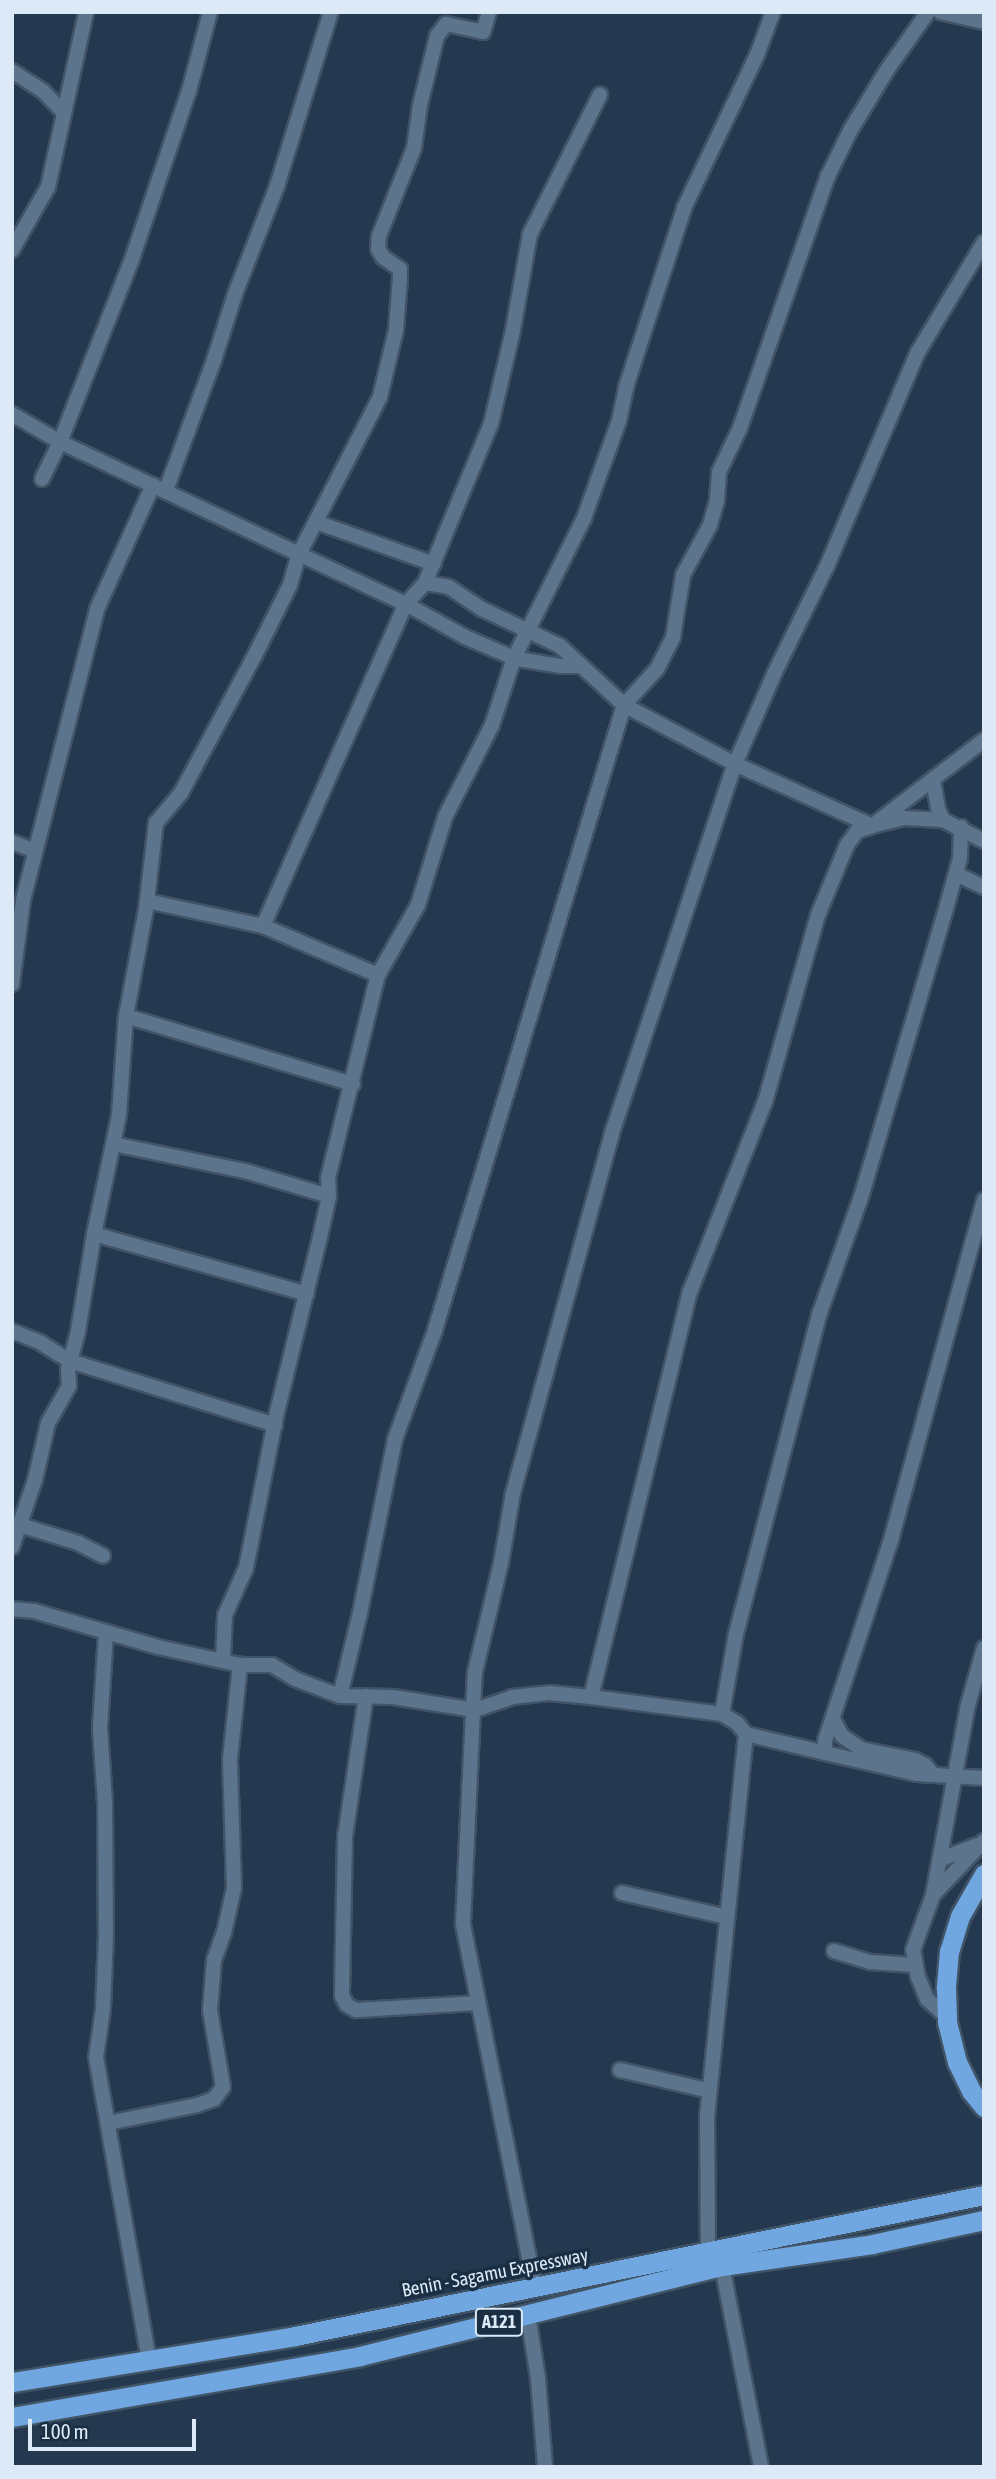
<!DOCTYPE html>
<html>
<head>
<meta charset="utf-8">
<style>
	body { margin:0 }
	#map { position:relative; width:996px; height:2479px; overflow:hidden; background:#24394f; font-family:"Asap Condensed",sans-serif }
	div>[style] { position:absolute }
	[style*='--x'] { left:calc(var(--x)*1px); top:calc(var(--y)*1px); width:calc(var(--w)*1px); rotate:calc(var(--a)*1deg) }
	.roads { filter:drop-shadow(2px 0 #415467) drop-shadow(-2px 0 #415467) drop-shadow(0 2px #415467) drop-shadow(0 -2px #415467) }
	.minor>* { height:14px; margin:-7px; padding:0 7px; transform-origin:7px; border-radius:7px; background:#5d748d }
	.trunk>* { height:19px; margin:-9.5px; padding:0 9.5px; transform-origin:9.5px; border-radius:9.5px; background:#70a7e0 }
	span { translate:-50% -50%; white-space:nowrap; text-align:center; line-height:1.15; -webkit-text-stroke:7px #1a2f44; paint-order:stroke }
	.shield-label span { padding:2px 5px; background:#1a2f44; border:2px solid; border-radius:5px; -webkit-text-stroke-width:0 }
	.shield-label { font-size:18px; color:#dce9f7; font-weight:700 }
	.street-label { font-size:19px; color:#dce9f7 }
	.frame { position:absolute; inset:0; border:14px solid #dce9f7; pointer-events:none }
	.scale { position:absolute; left:28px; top:2419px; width:168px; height:32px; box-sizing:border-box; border:4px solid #dce9f7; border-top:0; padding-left:9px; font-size:21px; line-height:24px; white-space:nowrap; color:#dce9f7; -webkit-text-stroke:5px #1a2f44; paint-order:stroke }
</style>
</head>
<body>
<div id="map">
	<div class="roads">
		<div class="minor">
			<div style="--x:940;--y:12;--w:45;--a:12.8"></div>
			<div style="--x:12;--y:71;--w:37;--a:33"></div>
			<div style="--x:43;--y:91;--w:29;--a:46"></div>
			<div style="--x:12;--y:250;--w:73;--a:-60.3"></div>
			<div style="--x:48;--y:187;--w:179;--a:-77.7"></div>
			<div style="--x:12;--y:414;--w:56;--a:30.3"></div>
			<div style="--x:60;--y:442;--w:382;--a:25.1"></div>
			<div style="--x:406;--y:604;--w:28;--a:-48"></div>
			<div style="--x:425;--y:583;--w:24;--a:9"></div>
			<div style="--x:449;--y:587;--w:40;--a:34"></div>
			<div style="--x:482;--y:609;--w:86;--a:25.4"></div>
			<div style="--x:560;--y:646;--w:87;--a:42.7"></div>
			<div style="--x:624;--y:705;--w:126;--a:28"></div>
			<div style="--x:735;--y:764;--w:150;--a:24.3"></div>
			<div style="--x:872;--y:826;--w:34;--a:-14"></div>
			<div style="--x:905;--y:818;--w:38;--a:3"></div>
			<div style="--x:943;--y:820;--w:46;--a:27.1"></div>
			<div style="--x:42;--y:479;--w:41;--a:-64.1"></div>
			<div style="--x:60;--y:442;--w:193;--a:-68.5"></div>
			<div style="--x:131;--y:262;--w:181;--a:-71.3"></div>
			<div style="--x:189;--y:91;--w:82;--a:-75.1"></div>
			<div style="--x:166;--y:490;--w:139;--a:-69.7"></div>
			<div style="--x:214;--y:360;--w:69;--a:-72.3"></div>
			<div style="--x:235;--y:294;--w:116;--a:-68.7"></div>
			<div style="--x:277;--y:186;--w:182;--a:-72.8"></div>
			<div style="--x:316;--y:522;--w:125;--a:19.6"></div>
			<div style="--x:425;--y:583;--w:172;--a:-67.5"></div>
			<div style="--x:491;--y:424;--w:97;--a:-76.8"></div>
			<div style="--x:513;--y:330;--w:97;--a:-80"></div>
			<div style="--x:530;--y:234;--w:156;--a:-63.3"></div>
			<div style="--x:517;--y:659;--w:45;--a:9"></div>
			<div style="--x:561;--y:666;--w:20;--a:0"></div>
			<div style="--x:933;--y:780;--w:29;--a:80"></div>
			<div style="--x:938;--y:809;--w:12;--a:66"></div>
			<div style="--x:12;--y:842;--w:25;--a:21"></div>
			<div style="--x:956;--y:874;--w:31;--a:25"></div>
			<div style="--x:147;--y:901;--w:119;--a:12.2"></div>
			<div style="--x:263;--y:926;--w:125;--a:23.1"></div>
			<div style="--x:263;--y:926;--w:352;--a:-66.1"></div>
			<div style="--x:406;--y:604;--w:68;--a:29.2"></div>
			<div style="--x:465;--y:637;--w:53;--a:23.2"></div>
			<div style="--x:12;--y:984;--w:85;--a:-82.5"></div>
			<div style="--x:23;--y:900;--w:300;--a:-75.7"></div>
			<div style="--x:97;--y:609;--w:136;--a:-65.7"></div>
			<div style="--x:126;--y:1016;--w:237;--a:16.7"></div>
			<div style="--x:113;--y:1144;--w:135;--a:11.6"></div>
			<div style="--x:245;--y:1171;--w:88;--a:16.6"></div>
			<div style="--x:984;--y:1200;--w:349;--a:105.3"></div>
			<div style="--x:892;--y:1537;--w:215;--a:108.2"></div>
			<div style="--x:825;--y:1741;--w:12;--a:90"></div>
			<div style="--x:825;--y:1753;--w:94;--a:12.9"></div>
			<div style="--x:917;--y:1774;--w:67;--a:3.4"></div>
			<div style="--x:94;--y:1234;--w:221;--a:15.7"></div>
			<div style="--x:12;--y:1331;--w:31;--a:22"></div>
			<div style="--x:41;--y:1343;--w:34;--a:32"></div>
			<div style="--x:70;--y:1361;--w:215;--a:17.3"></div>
			<div style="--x:20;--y:1525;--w:61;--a:17.2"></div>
			<div style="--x:78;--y:1543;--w:28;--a:27"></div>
			<div style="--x:12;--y:1547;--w:71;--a:-71.1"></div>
			<div style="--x:35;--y:1480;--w:58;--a:-77.2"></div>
			<div style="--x:48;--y:1423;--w:43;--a:-60.4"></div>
			<div style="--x:69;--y:1386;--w:17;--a:-93"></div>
			<div style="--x:68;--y:1369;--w:39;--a:-75"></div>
			<div style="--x:78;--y:1331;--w:98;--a:-80.6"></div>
			<div style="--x:94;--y:1234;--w:122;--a:-78.1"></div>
			<div style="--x:119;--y:1115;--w:99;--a:-86"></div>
			<div style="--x:126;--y:1016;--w:109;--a:-79.4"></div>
			<div style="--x:146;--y:909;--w:87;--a:-83.4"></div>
			<div style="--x:156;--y:823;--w:39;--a:-50"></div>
			<div style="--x:181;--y:793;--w:154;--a:-61.8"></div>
			<div style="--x:254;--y:657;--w:80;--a:-63.4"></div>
			<div style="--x:290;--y:585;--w:32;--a:-74"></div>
			<div style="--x:299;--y:554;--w:177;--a:-62.7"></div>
			<div style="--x:380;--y:397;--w:69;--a:-76.6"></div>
			<div style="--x:396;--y:330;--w:52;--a:-85.6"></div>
			<div style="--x:400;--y:278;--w:9;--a:-90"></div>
			<div style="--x:400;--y:269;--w:21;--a:-145"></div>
			<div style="--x:383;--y:257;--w:9;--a:-122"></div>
			<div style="--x:378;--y:249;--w:13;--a:-86"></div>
			<div style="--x:379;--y:236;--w:95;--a:-68.3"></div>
			<div style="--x:414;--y:148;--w:43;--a:-82.1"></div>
			<div style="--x:420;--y:105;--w:71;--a:-76.2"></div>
			<div style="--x:437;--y:36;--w:15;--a:-53"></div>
			<div style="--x:446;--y:24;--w:38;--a:12"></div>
			<div style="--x:483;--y:32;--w:21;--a:-73"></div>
			<div style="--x:12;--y:1609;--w:22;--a:5"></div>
			<div style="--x:34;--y:1611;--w:129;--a:16.2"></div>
			<div style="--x:158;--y:1647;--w:84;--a:12.4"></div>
			<div style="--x:240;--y:1665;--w:32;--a:0"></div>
			<div style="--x:272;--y:1665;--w:27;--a:31"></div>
			<div style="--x:295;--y:1679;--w:48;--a:20.7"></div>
			<div style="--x:340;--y:1696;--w:53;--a:1.1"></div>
			<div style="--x:393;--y:1697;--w:83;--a:9"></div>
			<div style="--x:475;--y:1710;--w:39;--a:-19"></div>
			<div style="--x:512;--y:1697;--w:37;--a:-6"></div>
			<div style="--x:549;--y:1693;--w:42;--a:5.4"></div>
			<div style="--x:591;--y:1697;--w:132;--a:7.4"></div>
			<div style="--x:722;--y:1714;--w:17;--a:31"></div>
			<div style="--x:737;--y:1723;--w:14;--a:51"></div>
			<div style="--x:746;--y:1734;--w:81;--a:13.5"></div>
			<div style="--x:106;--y:1632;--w:96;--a:93.6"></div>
			<div style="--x:100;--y:1728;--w:76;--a:86.2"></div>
			<div style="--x:105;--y:1804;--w:130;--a:89.6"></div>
			<div style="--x:106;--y:1934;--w:75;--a:92.3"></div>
			<div style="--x:103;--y:2009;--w:49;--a:98.3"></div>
			<div style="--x:96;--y:2057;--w:308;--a:80.1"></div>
			<div style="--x:223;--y:1659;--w:44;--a:-87.4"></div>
			<div style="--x:225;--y:1615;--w:51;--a:-65.9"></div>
			<div style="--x:246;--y:1568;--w:159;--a:-78.8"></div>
			<div style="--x:277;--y:1412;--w:180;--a:-76.2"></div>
			<div style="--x:320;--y:1237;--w:42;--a:-77.6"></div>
			<div style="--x:329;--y:1196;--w:18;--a:-93"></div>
			<div style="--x:328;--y:1178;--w:209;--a:-76.2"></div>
			<div style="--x:378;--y:975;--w:81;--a:-60.3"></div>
			<div style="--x:418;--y:905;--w:92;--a:-72.9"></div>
			<div style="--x:445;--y:817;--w:103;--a:-62.9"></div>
			<div style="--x:492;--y:725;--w:71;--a:-71.8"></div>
			<div style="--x:514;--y:658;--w:157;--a:-63.4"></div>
			<div style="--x:584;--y:518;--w:103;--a:-70.2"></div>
			<div style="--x:619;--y:421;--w:35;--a:-78"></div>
			<div style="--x:626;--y:387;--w:188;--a:-72"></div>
			<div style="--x:684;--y:208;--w:170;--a:-64.5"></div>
			<div style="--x:757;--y:55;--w:46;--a:-69.6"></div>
			<div style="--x:340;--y:1696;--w:85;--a:-76.5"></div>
			<div style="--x:360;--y:1613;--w:177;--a:-78.6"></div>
			<div style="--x:395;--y:1439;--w:116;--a:-69.8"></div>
			<div style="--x:435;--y:1330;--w:653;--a:-73.17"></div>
			<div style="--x:624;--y:705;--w:49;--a:-47.5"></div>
			<div style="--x:657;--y:669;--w:36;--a:-63"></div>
			<div style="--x:673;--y:637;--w:63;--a:-80.8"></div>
			<div style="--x:683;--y:575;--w:57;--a:-61.6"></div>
			<div style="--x:710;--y:525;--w:25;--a:-74"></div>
			<div style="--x:717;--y:501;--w:29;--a:-86"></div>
			<div style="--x:719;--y:472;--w:49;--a:-64.5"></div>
			<div style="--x:740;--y:428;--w:267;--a:-70.8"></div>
			<div style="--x:828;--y:176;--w:50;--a:-63.9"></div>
			<div style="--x:850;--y:131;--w:71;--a:-58.8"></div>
			<div style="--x:887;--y:70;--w:71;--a:-54.7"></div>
			<div style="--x:366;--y:1696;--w:142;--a:98.5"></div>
			<div style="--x:345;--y:1836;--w:160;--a:91.1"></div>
			<div style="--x:342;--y:1996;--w:10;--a:61"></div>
			<div style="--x:347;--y:2005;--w:10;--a:29"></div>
			<div style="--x:356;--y:2010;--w:121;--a:-3.3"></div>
			<div style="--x:591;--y:1697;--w:417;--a:-76.3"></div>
			<div style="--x:690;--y:1292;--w:204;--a:-68.5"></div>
			<div style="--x:765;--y:1102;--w:194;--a:-74.2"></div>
			<div style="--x:818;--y:915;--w:76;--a:-67.5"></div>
			<div style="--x:847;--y:845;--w:17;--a:-54"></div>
			<div style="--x:857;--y:831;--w:16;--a:-18"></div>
			<div style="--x:872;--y:826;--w:141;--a:-37.5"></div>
			<div style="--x:722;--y:1714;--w:81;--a:-80.1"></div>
			<div style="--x:736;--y:1634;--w:330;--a:-75.4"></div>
			<div style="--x:819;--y:1315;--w:128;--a:-70.4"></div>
			<div style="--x:862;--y:1194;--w:301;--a:-73.6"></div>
			<div style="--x:947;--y:905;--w:49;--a:-74.5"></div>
			<div style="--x:960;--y:858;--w:31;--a:-88"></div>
			<div style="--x:833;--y:1719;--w:19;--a:62"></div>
			<div style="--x:842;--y:1736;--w:23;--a:34"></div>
			<div style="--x:861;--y:1749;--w:55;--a:11.5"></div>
			<div style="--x:915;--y:1760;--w:11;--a:27"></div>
			<div style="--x:925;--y:1765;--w:13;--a:51"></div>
			<div style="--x:939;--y:1860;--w:41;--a:-21.5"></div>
			<div style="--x:622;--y:1893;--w:108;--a:12.9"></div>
			<div style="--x:934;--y:1894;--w:73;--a:-46.7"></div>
			<div style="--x:834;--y:1951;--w:38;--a:17"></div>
			<div style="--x:870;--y:1962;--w:44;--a:3.9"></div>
			<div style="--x:947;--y:2017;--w:27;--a:-138"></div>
			<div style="--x:927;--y:1999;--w:24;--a:-112"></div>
			<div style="--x:918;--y:1977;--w:27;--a:-100"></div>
			<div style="--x:913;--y:1950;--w:59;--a:-70"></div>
			<div style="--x:933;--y:1895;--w:193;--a:-79.6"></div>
			<div style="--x:968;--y:1705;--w:59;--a:-74.3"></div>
			<div style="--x:620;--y:2070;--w:92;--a:13.1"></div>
			<div style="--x:108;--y:2123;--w:91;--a:-11.4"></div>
			<div style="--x:197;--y:2105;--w:18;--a:-19"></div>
			<div style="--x:214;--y:2099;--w:15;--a:-53"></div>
			<div style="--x:223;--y:2087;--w:78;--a:-99.6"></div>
			<div style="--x:210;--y:2010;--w:50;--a:-85.4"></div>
			<div style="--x:214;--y:1960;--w:29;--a:-70"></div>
			<div style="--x:224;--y:1933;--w:46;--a:-77.5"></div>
			<div style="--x:234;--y:1888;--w:129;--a:-91.8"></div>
			<div style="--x:230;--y:1759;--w:95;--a:-83.9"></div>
			<div style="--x:708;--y:2253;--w:136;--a:-90.4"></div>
			<div style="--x:707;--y:2117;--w:385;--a:-84.2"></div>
			<div style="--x:722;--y:2266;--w:205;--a:79"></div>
			<div style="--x:535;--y:2288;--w:372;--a:-101.2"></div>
			<div style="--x:463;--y:1923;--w:251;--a:-87.3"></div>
			<div style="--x:475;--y:1672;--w:112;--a:-76.6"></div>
			<div style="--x:501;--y:1563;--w:71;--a:-80.3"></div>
			<div style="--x:513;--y:1493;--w:373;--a:-74.6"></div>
			<div style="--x:612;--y:1133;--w:389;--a:-71.6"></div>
			<div style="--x:735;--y:764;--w:100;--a:-66.5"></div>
			<div style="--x:775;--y:672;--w:118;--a:-63.9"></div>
			<div style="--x:827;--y:566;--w:233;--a:-67"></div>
			<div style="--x:918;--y:352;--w:128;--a:-59"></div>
			<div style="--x:528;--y:2315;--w:64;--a:81"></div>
			<div style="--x:538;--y:2378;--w:89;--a:85.5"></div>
		</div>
		<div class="trunk">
			<div style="--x:984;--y:1874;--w:48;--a:119.7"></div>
			<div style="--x:960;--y:1916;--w:37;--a:107"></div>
			<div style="--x:949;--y:1951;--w:38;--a:95"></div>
			<div style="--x:946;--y:1989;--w:33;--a:88"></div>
			<div style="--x:947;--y:2022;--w:41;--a:76"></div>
			<div style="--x:957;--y:2062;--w:32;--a:64"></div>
			<div style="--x:971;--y:2091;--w:21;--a:51"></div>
			<div style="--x:12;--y:2382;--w:287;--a:-9.2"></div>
			<div style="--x:295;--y:2336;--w:703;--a:-11.57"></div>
			<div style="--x:12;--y:2417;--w:353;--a:-9.9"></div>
			<div style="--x:360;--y:2356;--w:373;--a:-14"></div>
			<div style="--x:722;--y:2266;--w:152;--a:-8.3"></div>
			<div style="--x:872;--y:2244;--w:115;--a:-12.1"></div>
		</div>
	</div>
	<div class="shield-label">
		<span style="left:499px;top:2322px">A121</span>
	</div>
	<div class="street-label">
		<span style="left:495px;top:2273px;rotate:-11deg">Benin - Sagamu Expressway</span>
	</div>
	<div class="frame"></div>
	<div class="scale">100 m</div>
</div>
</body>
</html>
